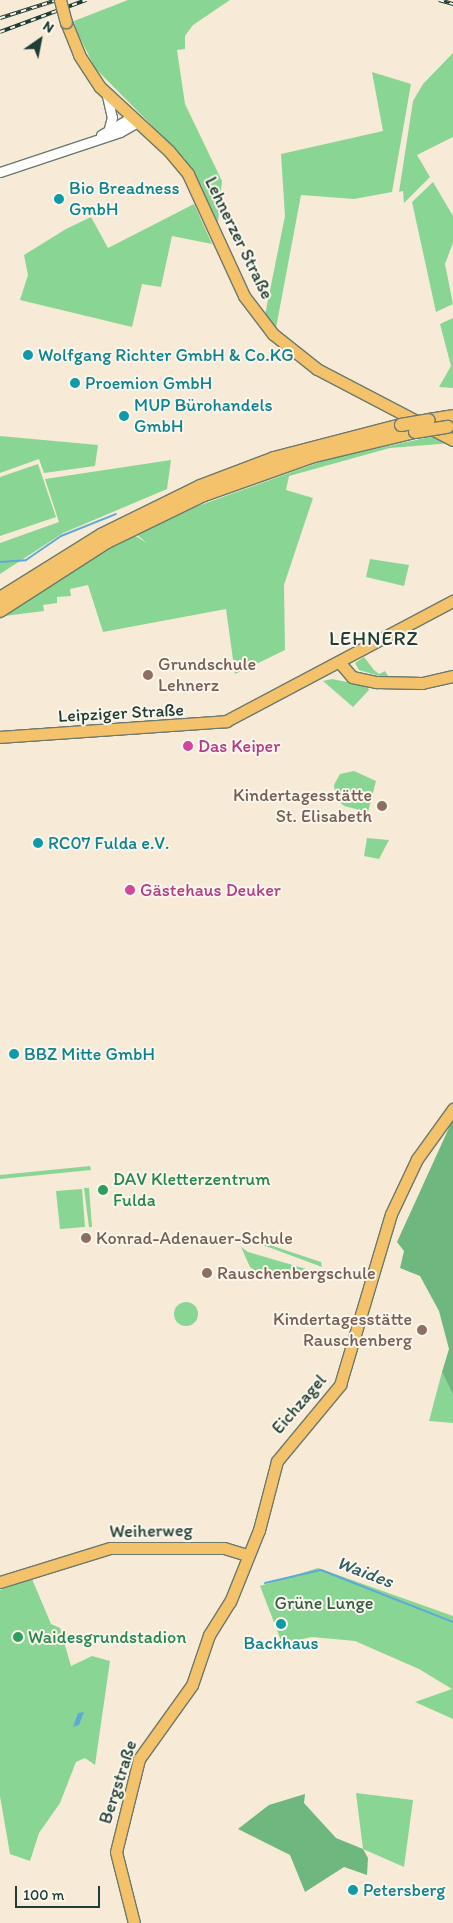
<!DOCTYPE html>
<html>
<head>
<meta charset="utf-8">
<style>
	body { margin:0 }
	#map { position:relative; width:453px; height:1923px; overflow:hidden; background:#f7ead6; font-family:Itim,sans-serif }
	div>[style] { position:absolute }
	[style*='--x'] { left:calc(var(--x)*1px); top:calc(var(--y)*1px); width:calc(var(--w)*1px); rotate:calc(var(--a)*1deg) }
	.green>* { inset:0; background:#89d694 }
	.round { border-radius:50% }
	.forest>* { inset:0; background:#6eb77e }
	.water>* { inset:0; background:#5daad6 }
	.stream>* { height:2px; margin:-1px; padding:0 1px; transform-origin:1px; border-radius:1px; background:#5daad6 }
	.roads { filter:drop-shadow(1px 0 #6b7a6d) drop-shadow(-1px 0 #6b7a6d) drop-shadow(0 1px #6b7a6d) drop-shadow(0 -1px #6b7a6d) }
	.minor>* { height:9px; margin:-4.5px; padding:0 4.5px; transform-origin:4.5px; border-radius:4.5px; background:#fff }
	.major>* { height:11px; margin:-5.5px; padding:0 5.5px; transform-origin:5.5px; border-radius:5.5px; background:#f3c26a }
	.highway>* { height:12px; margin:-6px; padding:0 6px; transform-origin:6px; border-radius:6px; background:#f3c26a }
	.rail>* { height:4px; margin-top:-2px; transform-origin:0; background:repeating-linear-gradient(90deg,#fbf7ec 0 5.5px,#1f3d34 0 11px); box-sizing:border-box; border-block:1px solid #1f3d34 }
	.bridges { filter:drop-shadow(1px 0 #6b7a6d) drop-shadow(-1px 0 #6b7a6d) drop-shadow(0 1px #6b7a6d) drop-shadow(0 -1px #6b7a6d) }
	.major-bridge>* { height:11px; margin:-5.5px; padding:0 5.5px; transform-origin:5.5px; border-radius:5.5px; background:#f3c26a }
	.highway-bridge>* { height:12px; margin:-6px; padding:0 6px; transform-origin:6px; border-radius:6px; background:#f3c26a }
	.dots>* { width:14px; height:14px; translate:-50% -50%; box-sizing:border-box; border:2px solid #fbf7ec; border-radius:50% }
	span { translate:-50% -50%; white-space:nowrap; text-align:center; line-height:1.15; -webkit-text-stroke:4px #fbf7ec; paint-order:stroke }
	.culture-label { font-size:18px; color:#0d838f }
	.left { translate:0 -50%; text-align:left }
	.street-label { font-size:18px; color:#1f3d34 }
	.education-label { font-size:18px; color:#785e54 }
	.right { translate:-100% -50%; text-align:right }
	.hotel-label { font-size:18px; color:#b23c85 }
	.leisure-label { font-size:18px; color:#27864d }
	.park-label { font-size:18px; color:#345c47 }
	.water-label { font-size:19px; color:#325e65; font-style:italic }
	.quarter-label { font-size:20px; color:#1f3d34; letter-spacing:1px }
	.north { position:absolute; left:15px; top:15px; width:50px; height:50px; -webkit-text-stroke:4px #fbf7ec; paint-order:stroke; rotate:33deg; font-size:14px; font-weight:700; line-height:20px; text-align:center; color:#1f3d34 }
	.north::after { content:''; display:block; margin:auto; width:18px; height:22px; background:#1f3d34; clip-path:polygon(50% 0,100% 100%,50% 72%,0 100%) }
	.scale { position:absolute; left:15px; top:1886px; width:85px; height:22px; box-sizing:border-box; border:2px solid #1f3d34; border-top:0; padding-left:6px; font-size:15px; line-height:18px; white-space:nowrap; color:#1f3d34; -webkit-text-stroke:4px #fbf7ec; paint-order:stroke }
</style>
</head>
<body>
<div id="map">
	<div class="green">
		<div style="clip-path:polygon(128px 0,230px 0,193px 25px,185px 36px,185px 49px,177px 50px,185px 104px,222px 181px,218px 223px,185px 159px,95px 68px,78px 34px,74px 21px)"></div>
		<div style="clip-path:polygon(453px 53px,453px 137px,417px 155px,430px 177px,404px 203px,403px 191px,399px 192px,413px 101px,423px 84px)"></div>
		<div style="clip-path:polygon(372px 72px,411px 84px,392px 192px,354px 199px,301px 195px,276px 328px,265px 315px,285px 216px,281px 154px,383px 131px)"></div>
		<div style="clip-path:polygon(433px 182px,453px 216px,453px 243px,445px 264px,453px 304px,436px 312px,412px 202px)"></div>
		<div style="clip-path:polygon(194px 204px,212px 244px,172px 236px,161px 287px,142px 284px,132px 327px,20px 300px,28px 275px,24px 255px,66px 229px,91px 217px,108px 248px)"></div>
		<div style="clip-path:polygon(453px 318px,453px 388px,439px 387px,451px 366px,440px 324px)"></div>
		<div style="clip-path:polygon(439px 435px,452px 443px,390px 448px,289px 476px,286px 490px,313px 498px,284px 585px,285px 650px,235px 674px,226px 609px,103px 632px,88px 585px,70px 589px,71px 596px,57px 597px,57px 603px,43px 605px,44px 611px,4px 616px,61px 576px,134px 535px,147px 543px,136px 534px,173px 515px,328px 459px)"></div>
		<div style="clip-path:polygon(0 436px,98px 445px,95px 466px,44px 473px,39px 459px,0 473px)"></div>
		<div style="clip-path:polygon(171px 460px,167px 489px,63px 533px,0 574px,0 543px,59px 522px,45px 479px)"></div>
		<div style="clip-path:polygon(38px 464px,56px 517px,0 536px,0 477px)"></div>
		<div style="clip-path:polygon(370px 559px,409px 565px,404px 586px,366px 577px)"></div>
		<div style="clip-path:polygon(364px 657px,374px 670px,379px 674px,385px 671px,390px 679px,359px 670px,355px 663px)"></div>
		<div style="clip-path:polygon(332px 679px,367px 686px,369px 690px,353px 707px,323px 681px)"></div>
		<div style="clip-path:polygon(354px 771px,376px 781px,368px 812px,344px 806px,336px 798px,334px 785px,340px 774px)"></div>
		<div style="clip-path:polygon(367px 838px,389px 840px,379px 859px,364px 856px)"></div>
		<div style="clip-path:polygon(90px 1166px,91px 1170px,0 1179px,0 1175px)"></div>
		<div style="clip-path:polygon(84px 1188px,89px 1188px,92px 1227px,89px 1227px)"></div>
		<div style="clip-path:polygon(82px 1189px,85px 1227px,60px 1229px,56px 1191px)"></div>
		<div style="clip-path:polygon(243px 1236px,321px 1262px,322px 1267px,252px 1241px,241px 1242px)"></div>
		<div style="clip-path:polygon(241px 1247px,248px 1252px,313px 1271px,261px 1275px,250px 1267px)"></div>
		<div class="round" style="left:174px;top:1302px;width:24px;height:24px"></div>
		<div style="clip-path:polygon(442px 1372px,453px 1395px,453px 1423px,429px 1421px)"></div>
		<div style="clip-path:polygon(318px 1568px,453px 1616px,453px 1719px,415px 1702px,452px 1689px,419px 1669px,355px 1641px,312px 1637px,282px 1643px,260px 1586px)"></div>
		<div style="clip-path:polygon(32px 1579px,51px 1624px,60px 1628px,71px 1666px,92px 1656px,110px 1661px,95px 1765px,85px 1758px,76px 1762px,60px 1803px,39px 1833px,30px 1861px,10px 1854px,0 1796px,0 1590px)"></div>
		<div style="clip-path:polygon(356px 1793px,413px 1800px,404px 1867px,363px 1849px)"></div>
	</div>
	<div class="forest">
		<div style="clip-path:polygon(453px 1119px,453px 1395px,442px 1372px,449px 1349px,439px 1311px,420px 1276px,400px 1268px,404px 1251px,397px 1242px)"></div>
		<div style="clip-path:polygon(305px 1794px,304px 1803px,336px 1838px,363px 1849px,368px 1858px,367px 1875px,344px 1867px,305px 1892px,290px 1855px,238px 1829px,269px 1805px)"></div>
	</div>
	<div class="water">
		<div style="clip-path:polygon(84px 1712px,79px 1725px,73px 1727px,78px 1713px)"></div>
	</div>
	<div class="stream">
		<div style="--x:0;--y:562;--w:26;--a:-4"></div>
		<div style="--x:26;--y:560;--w:42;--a:-34.4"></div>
		<div style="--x:61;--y:536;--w:59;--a:-21.8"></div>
		<div style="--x:265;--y:1583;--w:57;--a:-13.1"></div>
		<div style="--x:321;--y:1570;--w:142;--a:21.5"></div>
	</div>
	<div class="roads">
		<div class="minor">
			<div style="--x:107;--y:96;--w:22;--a:77"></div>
			<div style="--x:112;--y:117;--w:11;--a:105"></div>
			<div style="--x:101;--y:135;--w:34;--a:-30"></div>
			<div style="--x:0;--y:172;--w:126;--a:-18.4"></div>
			<div style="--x:120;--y:132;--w:20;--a:-30"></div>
		</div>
		<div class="major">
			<div style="--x:66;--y:22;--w:35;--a:68"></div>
			<div style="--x:79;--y:55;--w:38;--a:57"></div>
			<div style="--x:100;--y:87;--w:94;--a:42.8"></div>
			<div style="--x:169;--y:151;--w:30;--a:50"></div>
			<div style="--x:188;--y:174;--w:134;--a:65.3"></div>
			<div style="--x:244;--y:296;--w:48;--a:52.7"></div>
			<div style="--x:273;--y:334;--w:56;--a:38.5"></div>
			<div style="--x:317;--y:369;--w:153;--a:27.6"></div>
			<div style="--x:340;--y:663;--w:18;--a:49"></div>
			<div style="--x:352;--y:677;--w:25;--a:12"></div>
			<div style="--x:376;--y:682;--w:46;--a:1.2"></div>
			<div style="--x:422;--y:683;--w:32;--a:-13"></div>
			<div style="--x:0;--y:737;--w:227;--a:-4"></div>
			<div style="--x:226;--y:721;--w:257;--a:-27.9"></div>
			<div style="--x:0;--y:1582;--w:115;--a:-17.2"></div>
			<div style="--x:110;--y:1548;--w:114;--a:0"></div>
			<div style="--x:224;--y:1548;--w:24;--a:17"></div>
			<div style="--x:134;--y:1923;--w:73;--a:-104.2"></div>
			<div style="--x:116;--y:1852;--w:96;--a:-76.1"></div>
			<div style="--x:139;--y:1759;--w:91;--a:-54.4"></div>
			<div style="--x:192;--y:1685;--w:53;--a:-71.2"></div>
			<div style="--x:209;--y:1635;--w:39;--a:-58"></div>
			<div style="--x:230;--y:1602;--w:78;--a:-68.1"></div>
			<div style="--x:259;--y:1530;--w:71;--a:-75.4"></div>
			<div style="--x:277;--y:1461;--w:99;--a:-50.3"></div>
			<div style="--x:340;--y:1385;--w:178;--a:-73.4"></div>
			<div style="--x:391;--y:1214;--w:61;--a:-64.7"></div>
			<div style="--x:417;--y:1159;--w:62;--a:-54.2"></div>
		</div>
		<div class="highway">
			<div style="--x:429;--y:420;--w:24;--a:-9"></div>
			<div style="--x:0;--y:598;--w:119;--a:-32"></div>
			<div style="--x:101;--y:535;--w:110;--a:-26.3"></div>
			<div style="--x:200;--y:486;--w:79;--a:-20.7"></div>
			<div style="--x:274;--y:458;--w:131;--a:-14.6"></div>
			<div style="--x:0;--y:611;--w:127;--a:-32.8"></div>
			<div style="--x:107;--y:542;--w:108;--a:-25.9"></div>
			<div style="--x:204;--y:495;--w:117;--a:-19.5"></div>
			<div style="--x:314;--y:456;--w:104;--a:-13.4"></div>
		</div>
	</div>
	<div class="rail">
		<div style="--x:439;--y:0;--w:15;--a:16"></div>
		<div style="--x:0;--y:18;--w:60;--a:-17.5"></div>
		<div style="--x:0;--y:32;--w:92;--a:-20.4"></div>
	</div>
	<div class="bridges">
		<div class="major-bridge">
			<div style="--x:60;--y:0;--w:23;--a:75"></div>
		</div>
		<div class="highway-bridge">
			<div style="--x:401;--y:425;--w:28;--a:-10"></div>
			<div style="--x:415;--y:432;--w:33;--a:-9"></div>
		</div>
	</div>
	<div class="dots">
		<div style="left:59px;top:199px;background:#0f9aa8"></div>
		<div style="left:28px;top:355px;background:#0f9aa8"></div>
		<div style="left:75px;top:383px;background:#0f9aa8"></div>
		<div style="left:124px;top:416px;background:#0f9aa8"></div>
		<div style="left:148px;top:675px;background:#8d6e63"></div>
		<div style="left:188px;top:746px;background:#d1479c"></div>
		<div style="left:382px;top:806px;background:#8d6e63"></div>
		<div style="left:38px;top:843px;background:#0f9aa8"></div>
		<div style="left:130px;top:890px;background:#d1479c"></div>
		<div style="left:14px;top:1054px;background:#0f9aa8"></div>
		<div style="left:103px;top:1190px;background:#2e9e5b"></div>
		<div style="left:86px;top:1238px;background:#8d6e63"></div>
		<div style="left:207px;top:1273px;background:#8d6e63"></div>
		<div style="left:422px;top:1330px;background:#8d6e63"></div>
		<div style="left:281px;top:1624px;background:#0f9aa8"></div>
		<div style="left:18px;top:1637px;background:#2e9e5b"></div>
		<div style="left:353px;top:1890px;background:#0f9aa8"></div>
	</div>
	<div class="culture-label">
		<span class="left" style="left:69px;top:199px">Bio Breadness<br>GmbH</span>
		<span class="left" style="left:38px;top:355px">Wolfgang Richter GmbH &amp; Co.KG</span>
		<span class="left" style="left:85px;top:383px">Proemion GmbH</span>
		<span class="left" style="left:134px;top:416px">MUP Bürohandels<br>GmbH</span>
		<span class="left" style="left:48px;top:843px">RC07 Fulda e.V.</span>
		<span class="left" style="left:24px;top:1054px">BBZ Mitte GmbH</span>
		<span style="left:281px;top:1643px">Backhaus</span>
		<span class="left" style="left:363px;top:1890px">Petersberg</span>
	</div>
	<div class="street-label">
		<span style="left:239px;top:238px;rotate:64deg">Lehnerzer Straße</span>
		<span style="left:121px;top:713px;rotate:-3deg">Leipziger Straße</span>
		<span style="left:299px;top:1404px;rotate:-49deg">Eichzagel</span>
		<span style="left:151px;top:1531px;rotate:-1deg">Weiherweg</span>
		<span style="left:118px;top:1782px;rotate:-72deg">Bergstraße</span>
	</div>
	<div class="education-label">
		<span class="left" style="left:158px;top:675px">Grundschule<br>Lehnerz</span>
		<span class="right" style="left:372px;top:806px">Kindertagesstätte<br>St. Elisabeth</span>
		<span class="left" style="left:96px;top:1238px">Konrad-Adenauer-Schule</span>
		<span class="left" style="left:217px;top:1273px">Rauschenbergschule</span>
		<span class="right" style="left:412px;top:1330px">Kindertagesstätte<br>Rauschenberg</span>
	</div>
	<div class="hotel-label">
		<span class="left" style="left:198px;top:746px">Das Keiper</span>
		<span class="left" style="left:140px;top:890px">Gästehaus Deuker</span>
	</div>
	<div class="leisure-label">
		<span class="left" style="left:113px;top:1190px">DAV Kletterzentrum<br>Fulda</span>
		<span class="left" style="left:28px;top:1637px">Waidesgrundstadion</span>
	</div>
	<div class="park-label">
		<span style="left:324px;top:1603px">Grüne Lunge</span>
	</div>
	<div class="water-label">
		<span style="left:365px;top:1572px;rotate:21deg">Waides</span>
	</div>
	<div class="quarter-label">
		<span style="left:374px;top:638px">LEHNERZ</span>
	</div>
	<div class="north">N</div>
	<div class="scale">100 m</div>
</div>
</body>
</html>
